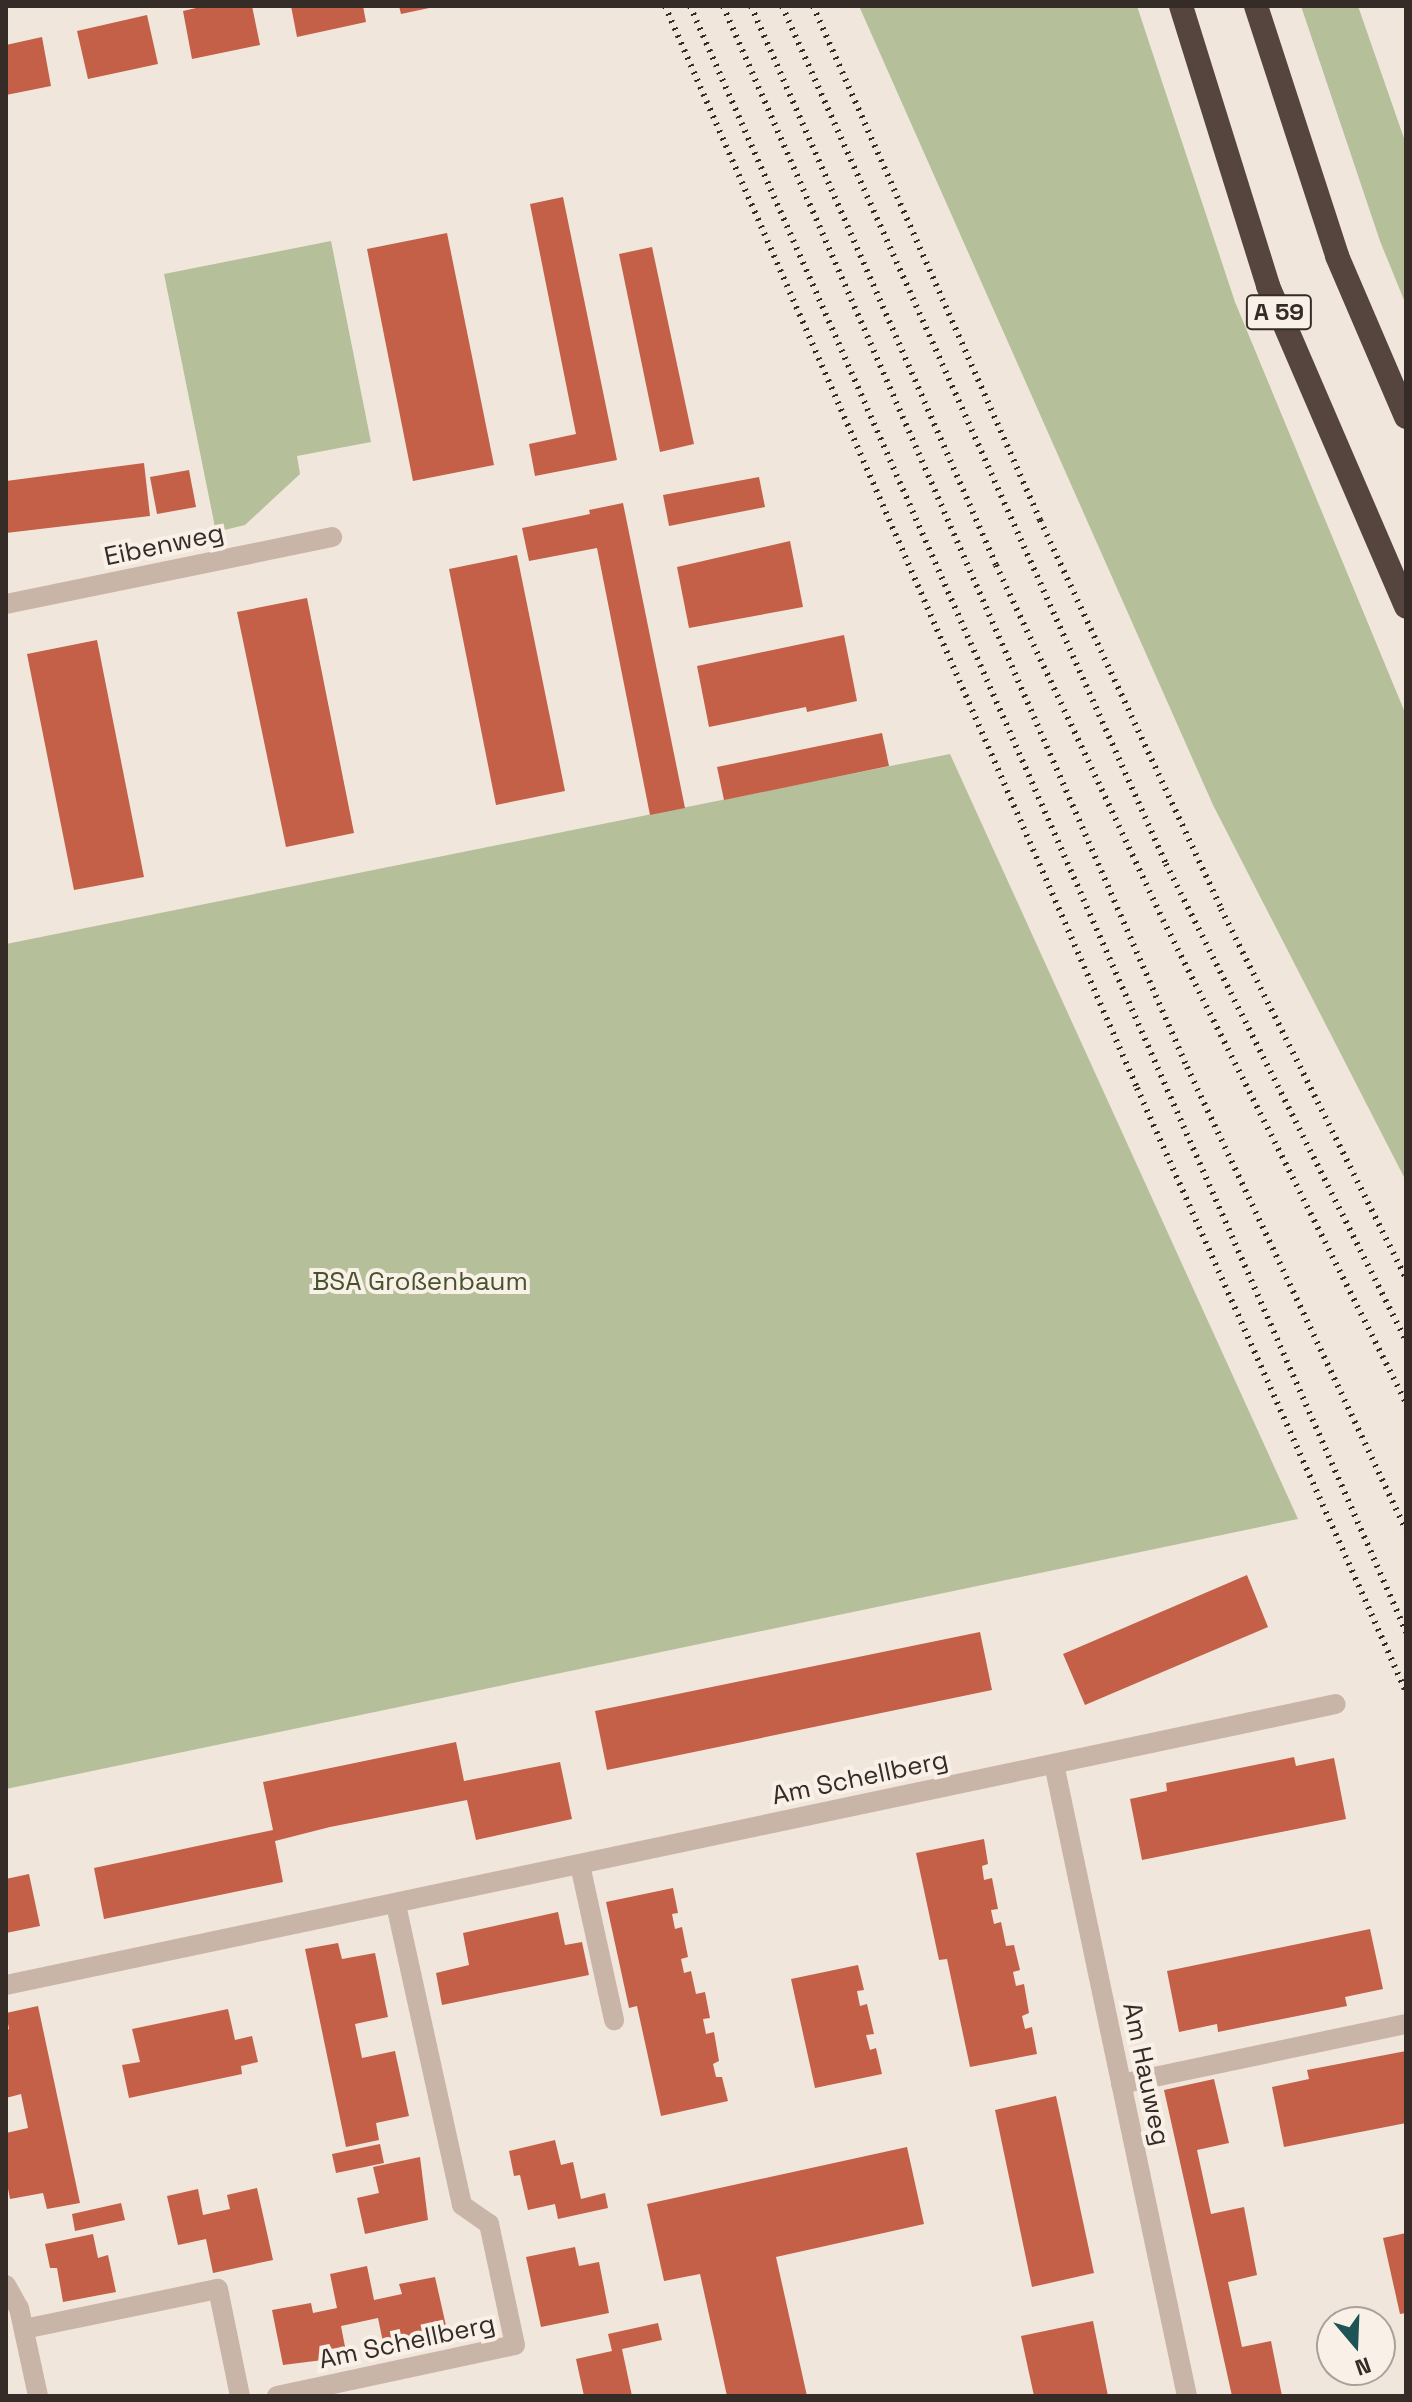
<!DOCTYPE html>
<html>
<head>
<meta charset="utf-8">
<style>
	body { margin:0 }
	#map { position:relative; width:1412px; height:2402px; overflow:hidden; background:#f1e6db; font-family:"Space Grotesk",sans-serif }
	div>[style] { position:absolute }
	[style*='--x'] { left:calc(var(--x)*1px); top:calc(var(--y)*1px); width:calc(var(--w)*1px); rotate:calc(var(--a)*1deg) }
	.green>* { inset:0; background:#b5c09b }
	.building>* { inset:0; background:#c36047 }
	.service>* { height:20px; margin:-10px; padding:0 10px; transform-origin:10px; border-radius:10px; background:#c9b5a7 }
	.minor>* { height:20px; margin:-10px; padding:0 10px; transform-origin:10px; border-radius:10px; background:#c9b5a7 }
	.motorway>* { height:24px; margin:-12px; padding:0 12px; transform-origin:12px; border-radius:12px; background:#56453f }
	.rail>* { height:6px; margin-top:-3px; transform-origin:0; background:repeating-linear-gradient(90deg,#352b27 0 2px,transparent 0 8px) }
	span { translate:-50% -50%; white-space:nowrap; text-align:center; line-height:1.15; -webkit-text-stroke:8px #f9f0e7; paint-order:stroke }
	.shield-label span { padding:2px 6px; background:#f9f0e7; border:2px solid; border-radius:6px; -webkit-text-stroke-width:0 }
	.shield-label { font-size:24px; color:#352b27; font-weight:700 }
	.street-label { font-size:26px; color:#352b27 }
	.park-label { font-size:26px; color:#46532c }
	.frame { position:absolute; inset:0; border:8px solid #352b27; pointer-events:none }
	.north { position:absolute; left:1316px; top:2306px; width:80px; height:80px; box-sizing:border-box; background:#f9f0e7; border:2px solid #aba19a; border-radius:50%; rotate:161deg; font-size:22px; font-weight:700; line-height:32px; text-align:center; color:#352b27 }
	.north::after { content:''; display:block; margin:auto; width:28px; height:36px; background:#1e5456; clip-path:polygon(50% 0,100% 100%,50% 72%,0 100%) }
</style>
</head>
<body>
<div id="map">
	<div class="green">
		<div style="clip-path:polygon(859px 6px,1137px 6px,1235px 302px,1406px 715px,1406px 1181px,1213px 805px)"></div>
		<div style="clip-path:polygon(1301px 6px,1358px 6px,1406px 144px,1406px 305px,1380px 241px)"></div>
		<div style="clip-path:polygon(331px 241px,371px 442px,297px 456px,300px 474px,245px 525px,216px 532px,164px 274px)"></div>
		<div style="clip-path:polygon(950px 754px,1298px 1519px,6px 1789px,6px 944px)"></div>
	</div>
	<div class="building">
		<div style="clip-path:polygon(205px 6px,252px 6px,260px 45px,192px 59px,183px 11px)"></div>
		<div style="clip-path:polygon(291px 6px,363px 6px,366px 22px,297px 37px)"></div>
		<div style="clip-path:polygon(399px 6px,434px 6px,434px 7px,401px 14px)"></div>
		<div style="clip-path:polygon(147px 15px,158px 64px,88px 79px,77px 31px)"></div>
		<div style="clip-path:polygon(42px 37px,51px 86px,6px 95px,6px 45px)"></div>
		<div style="clip-path:polygon(563px 197px,617px 460px,535px 476px,529px 444px,576px 434px,530px 204px)"></div>
		<div style="clip-path:polygon(447px 233px,494px 465px,413px 481px,367px 249px)"></div>
		<div style="clip-path:polygon(652px 247px,694px 444px,660px 452px,619px 254px)"></div>
		<div style="clip-path:polygon(144px 463px,150px 516px,6px 533px,6px 481px)"></div>
		<div style="clip-path:polygon(189px 470px,196px 507px,157px 514px,150px 477px)"></div>
		<div style="clip-path:polygon(759px 477px,765px 507px,669px 526px,663px 495px)"></div>
		<div style="clip-path:polygon(623px 503px,685px 808px,650px 815px,597px 548px,529px 561px,522px 528px,590px 514px,589px 510px)"></div>
		<div style="clip-path:polygon(790px 541px,803px 607px,689px 628px,677px 567px)"></div>
		<div style="clip-path:polygon(517px 555px,565px 791px,496px 805px,449px 569px)"></div>
		<div style="clip-path:polygon(307px 598px,354px 833px,286px 847px,237px 612px)"></div>
		<div style="clip-path:polygon(844px 635px,857px 701px,807px 712px,806px 707px,709px 727px,697px 666px)"></div>
		<div style="clip-path:polygon(97px 640px,144px 877px,74px 890px,27px 654px)"></div>
		<div style="clip-path:polygon(882px 733px,889px 766px,724px 800px,717px 767px)"></div>
		<div style="clip-path:polygon(1247px 1575px,1268px 1627px,1085px 1705px,1063px 1654px)"></div>
		<div style="clip-path:polygon(980px 1632px,992px 1690px,607px 1770px,595px 1711px)"></div>
		<div style="clip-path:polygon(456px 1742px,464px 1781px,560px 1762px,572px 1819px,476px 1840px,467px 1800px,330px 1827px,275px 1841px,283px 1882px,104px 1919px,94px 1868px,273px 1830px,263px 1782px)"></div>
		<div style="clip-path:polygon(1294px 1757px,1296px 1766px,1334px 1758px,1346px 1819px,1142px 1860px,1130px 1799px,1167px 1791px,1166px 1783px)"></div>
		<div style="clip-path:polygon(984px 1839px,988px 1864px,982px 1866px,984px 1880px,992px 1878px,998px 1909px,991px 1910px,994px 1924px,1001px 1922px,1006px 1946px,1014px 1945px,1020px 1970px,1013px 1972px,1016px 1986px,1024px 1984px,1029px 2013px,1022px 2016px,1025px 2029px,1032px 2027px,1037px 2054px,970px 2067px,947px 1959px,939px 1960px,916px 1853px)"></div>
		<div style="clip-path:polygon(29px 1874px,40px 1926px,6px 1933px,6px 1879px)"></div>
		<div style="clip-path:polygon(673px 1888px,678px 1913px,672px 1914px,675px 1929px,682px 1927px,688px 1957px,681px 1959px,684px 1973px,691px 1971px,696px 1994px,705px 1992px,710px 2018px,703px 2019px,706px 2034px,714px 2032px,719px 2061px,713px 2064px,716px 2077px,722px 2077px,728px 2101px,661px 2116px,637px 2006px,629px 2008px,606px 1902px)"></div>
		<div style="clip-path:polygon(558px 1912px,565px 1945px,582px 1942px,589px 1975px,442px 2005px,436px 1973px,469px 1965px,463px 1933px)"></div>
		<div style="clip-path:polygon(1370px 1929px,1383px 1989px,1345px 1997px,1347px 2006px,1218px 2032px,1217px 2024px,1179px 2032px,1167px 1971px)"></div>
		<div style="clip-path:polygon(338px 1943px,342px 1959px,375px 1953px,388px 2017px,355px 2024px,362px 2058px,395px 2051px,409px 2116px,376px 2123px,379px 2140px,346px 2147px,305px 1949px)"></div>
		<div style="clip-path:polygon(858px 1965px,864px 1990px,857px 1991px,860px 2006px,867px 2004px,874px 2034px,866px 2035px,870px 2050px,876px 2048px,882px 2074px,815px 2088px,791px 1979px)"></div>
		<div style="clip-path:polygon(38px 2006px,80px 2203px,47px 2209px,43px 2193px,10px 2199px,6px 2178px,6px 2133px,28px 2128px,21px 2094px,6px 2098px,6px 2030px,9px 2029px,6px 2013px)"></div>
		<div style="clip-path:polygon(228px 2009px,235px 2040px,252px 2036px,258px 2062px,241px 2066px,242px 2074px,129px 2098px,122px 2065px,140px 2062px,132px 2029px)"></div>
		<div style="clip-path:polygon(1406px 2051px,1406px 2123px,1284px 2147px,1272px 2087px,1309px 2079px,1307px 2070px)"></div>
		<div style="clip-path:polygon(1214px 2079px,1229px 2143px,1197px 2150px,1211px 2214px,1244px 2207px,1257px 2275px,1228px 2282px,1242px 2347px,1271px 2341px,1282px 2396px,1232px 2396px,1164px 2090px)"></div>
		<div style="clip-path:polygon(1056px 2096px,1094px 2273px,1032px 2287px,995px 2110px)"></div>
		<div style="clip-path:polygon(555px 2140px,561px 2165px,573px 2162px,581px 2199px,605px 2193px,608px 2208px,558px 2219px,555px 2204px,528px 2210px,520px 2175px,514px 2176px,509px 2151px)"></div>
		<div style="clip-path:polygon(380px 2144px,384px 2163px,336px 2173px,332px 2154px)"></div>
		<div style="clip-path:polygon(907px 2147px,924px 2224px,776px 2257px,807px 2396px,727px 2396px,700px 2274px,664px 2281px,647px 2204px)"></div>
		<div style="clip-path:polygon(420px 2157px,428px 2220px,365px 2234px,357px 2198px,379px 2193px,373px 2167px)"></div>
		<div style="clip-path:polygon(257px 2188px,273px 2260px,213px 2273px,206px 2239px,178px 2245px,167px 2196px,198px 2189px,203px 2215px,230px 2209px,227px 2195px)"></div>
		<div style="clip-path:polygon(121px 2203px,125px 2220px,75px 2231px,72px 2214px)"></div>
		<div style="clip-path:polygon(1406px 2233px,1406px 2313px,1400px 2314px,1383px 2238px)"></div>
		<div style="clip-path:polygon(93px 2234px,98px 2258px,108px 2255px,116px 2292px,63px 2302px,57px 2268px,50px 2268px,45px 2244px)"></div>
		<div style="clip-path:polygon(575px 2247px,579px 2266px,599px 2262px,609px 2313px,541px 2327px,526px 2257px)"></div>
		<div style="clip-path:polygon(367px 2266px,374px 2300px,402px 2294px,399px 2284px,435px 2277px,447px 2330px,384px 2347px,378px 2318px,341px 2326px,347px 2357px,283px 2365px,272px 2310px,311px 2303px,313px 2313px,337px 2308px,330px 2274px)"></div>
		<div style="clip-path:polygon(1093px 2321px,1108px 2396px,1034px 2396px,1021px 2336px)"></div>
		<div style="clip-path:polygon(658px 2323px,662px 2340px,622px 2349px,632px 2396px,584px 2396px,576px 2359px,612px 2351px,608px 2334px)"></div>
	</div>
	<div class="service">
		<div style="--x:580;--y:1865;--w:159;--a:77.6"></div>
		<div style="--x:1121;--y:2084;--w:291;--a:-11.9"></div>
	</div>
	<div class="minor">
		<div style="--x:6;--y:604;--w:333;--a:-11.6"></div>
		<div style="--x:1054;--y:1764;--w:646;--a:78.12"></div>
		<div style="--x:6;--y:1985;--w:1359;--a:-11.93"></div>
		<div style="--x:6;--y:2285;--w:26;--a:61"></div>
		<div style="--x:19;--y:2308;--w:90;--a:77.8"></div>
		<div style="--x:24;--y:2329;--w:198;--a:-11.7"></div>
		<div style="--x:218;--y:2289;--w:109;--a:78.4"></div>
		<div style="--x:277;--y:2396;--w:243;--a:-12.1"></div>
		<div style="--x:515;--y:2345;--w:124;--a:-102.1"></div>
		<div style="--x:489;--y:2224;--w:33;--a:-145"></div>
		<div style="--x:462;--y:2205;--w:308;--a:-102.4"></div>
	</div>
	<div class="motorway">
		<div style="--x:1181;--y:6;--w:293;--a:72.7"></div>
		<div style="--x:1268;--y:286;--w:349;--a:66.7"></div>
		<div style="--x:1256;--y:6;--w:263;--a:72"></div>
		<div style="--x:1337;--y:256;--w:175;--a:66.8"></div>
	</div>
	<div class="rail">
		<div style="--x:665;--y:6;--w:1180;--a:66.43"></div>
		<div style="--x:1137;--y:1088;--w:661;--a:65.99"></div>
		<div style="--x:690;--y:6;--w:1777;--a:66.23"></div>
		<div style="--x:723;--y:6;--w:1158;--a:66.38"></div>
		<div style="--x:1187;--y:1067;--w:512;--a:64.69"></div>
		<div style="--x:751;--y:6;--w:610;--a:66.33"></div>
		<div style="--x:996;--y:565;--w:392;--a:64.8"></div>
		<div style="--x:1163;--y:920;--w:541;--a:63.29"></div>
		<div style="--x:782;--y:6;--w:940;--a:65.89"></div>
		<div style="--x:1166;--y:864;--w:534;--a:63.29"></div>
		<div style="--x:813;--y:6;--w:562;--a:66.17"></div>
		<div style="--x:1040;--y:520;--w:429;--a:65"></div>
		<div style="--x:1221;--y:909;--w:414;--a:63.4"></div>
	</div>
	<div class="shield-label">
		<span style="left:1279px;top:312px">A 59</span>
	</div>
	<div class="street-label">
		<span style="left:164px;top:545px;rotate:-12deg">Eibenweg</span>
		<span style="left:860px;top:1778px;rotate:-12deg">Am Schellberg</span>
		<span style="left:1146px;top:2074px;rotate:78deg">Am Hauweg</span>
		<span style="left:407px;top:2342px;rotate:-12deg">Am Schellberg</span>
	</div>
	<div class="park-label">
		<span style="left:420px;top:1282px">BSA Großenbaum</span>
	</div>
	<div class="frame"></div>
	<div class="north">N</div>
</div>
</body>
</html>
